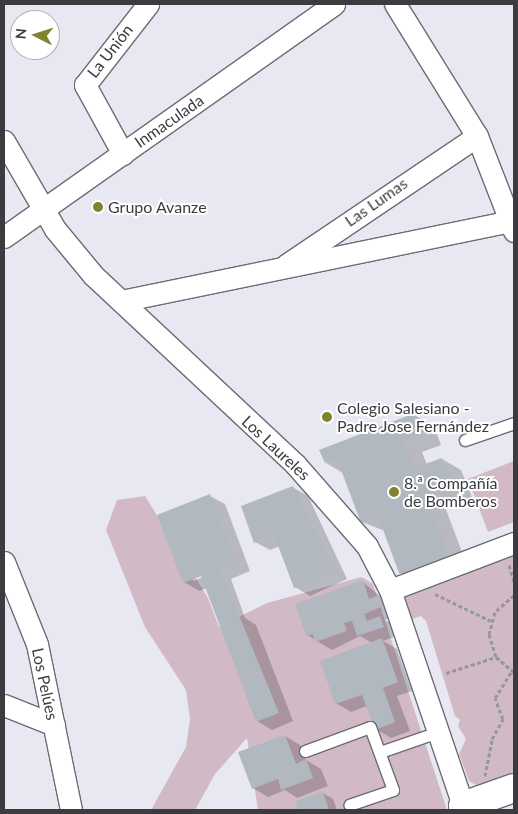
<!DOCTYPE html>
<html>
<head>
<meta charset="utf-8">
<style>
	body { margin:0 }
	#map { position:relative; width:518px; height:814px; overflow:hidden; background:#e7e8f1; font-family:Lato,sans-serif }
	div>[style] { position:absolute }
	[style*='--x'] { left:calc(var(--x)*1px); top:calc(var(--y)*1px); width:calc(var(--w)*1px); rotate:calc(var(--a)*1deg) }
	.green>* { inset:0; background:#d1bac6 }
	.shadow>* { inset:0; background:#0003 }
	.building>* { inset:0; background:#b2b8bf }
	.path>* { height:3px; margin-top:-1.5px; transform-origin:0; background:repeating-linear-gradient(90deg,#96979d 0 4px,transparent 0 6.5px) }
	.roads { filter:drop-shadow(1px 0 #6b6c74) drop-shadow(-1px 0 #6b6c74) drop-shadow(0 1px #6b6c74) drop-shadow(0 -1px #6b6c74) }
	.lane>* { height:11px; margin:-5.5px; padding:0 5.5px; transform-origin:5.5px; border-radius:5.5px; background:#fff }
	.street>* { height:21px; margin:-10.5px; padding:0 10.5px; transform-origin:10.5px; border-radius:10.5px; background:#fff }
	.secondary>* { height:28px; margin:-14px; padding:0 14px; transform-origin:14px; border-radius:14px; background:#fff }
	.dots>* { width:14px; height:14px; translate:-50% -50%; box-sizing:border-box; border:2px solid #fff; border-radius:50% }
	span { translate:-50% -50%; white-space:nowrap; text-align:center; line-height:1.15; -webkit-text-stroke:4px #fff; paint-order:stroke }
	.street-label { font-size:16px; color:#3b3c3f }
	.poi-label { font-size:16px; color:#3b3c3f }
	.left { translate:0 -50%; text-align:left }
	.frame { position:absolute; inset:0; border:5px solid #3b3c3f; pointer-events:none }
	.north { position:absolute; left:10px; top:10px; width:50px; height:50px; box-sizing:border-box; background:#fff; border:1px solid #b1b1b2; border-radius:50%; rotate:275deg; font-size:14px; font-weight:700; line-height:20px; text-align:center; color:#3b3c3f }
	.north::after { content:''; display:block; margin:auto; width:18px; height:22px; background:#7f832e; clip-path:polygon(50% 0,100% 100%,50% 72%,0 100%) }
</style>
</head>
<body>
<div id="map">
	<div class="green">
		<div style="clip-path:polygon(514px 461px,514px 522px,488px 532px,468px 479px)"></div>
		<div style="clip-path:polygon(145px 496px,208px 598px,219px 627px,267px 603px,362px 577px,373px 584px,447px 810px,258px 810px,247px 738px,215px 774px,195px 810px,151px 810px,186px 747px,190px 719px,186px 690px,145px 627px,106px 530px,117px 500px)"></div>
		<div style="clip-path:polygon(514px 549px,514px 780px,481px 788px,469px 781px,459px 754px,466px 739px,458px 726px,460px 720px,455px 716px,426px 621px,421px 616px,412px 619px,403px 590px)"></div>
	</div>
	<div class="shadow">
		<div style="clip-path:polygon(414px 415px,434px 426px,441px 445px,422px 452px,427px 465px,442px 459px,461px 470px,472px 497px,445px 507px,467px 565px,419px 584px,400px 573px,385px 531px,362px 522px,343px 473px,326px 463px)"></div>
		<div style="clip-path:polygon(292px 487px,308px 496px,347px 579px,310px 596px,295px 587px,280px 546px,270px 550px,255px 542px)"></div>
		<div style="clip-path:polygon(evenodd,210px 496px,225px 504px,250px 571px,231px 579px,245px 618px,256px 625px,293px 721px,272px 730px,257px 721px,207px 588px,199px 591px,184px 582px,210px 496px,207px 573px,208px 575px,193px 581px,193px 578px,207px 573px)"></div>
		<div style="clip-path:polygon(363px 582px,392px 606px,396px 616px,385px 620px,395px 626px,399px 635px,383px 641px,397px 649px,412px 691px,397px 696px,410px 731px,391px 738px,376px 729px,367px 706px,351px 712px,336px 703px,372px 643px,360px 636px,332px 650px,307px 635px)"></div>
		<div style="clip-path:polygon(285px 736px,300px 745px,306px 760px,321px 769px,328px 786px,297px 798px,285px 790px,268px 797px,253px 788px)"></div>
		<div style="clip-path:polygon(323px 793px,333px 799px,337px 810px,300px 810px,297px 801px)"></div>
	</div>
	<div class="building">
		<div style="clip-path:polygon(415px 413px,422px 434px,404px 441px,414px 468px,442px 458px,453px 486px,426px 497px,448px 555px,399px 573px,378px 516px,361px 523px,337px 459px,325px 463px,319px 450px)"></div>
		<div style="clip-path:polygon(293px 486px,333px 570px,294px 588px,274px 535px,254px 543px,241px 506px)"></div>
		<div style="clip-path:polygon(210px 494px,236px 563px,220px 569px,279px 713px,256px 722px,201px 576px,183px 583px,157px 515px)"></div>
		<div style="clip-path:polygon(363px 580px,369px 599px,377px 596px,381px 607px,364px 614px,367px 621px,380px 616px,384px 627px,357px 636px,352px 621px,344px 623px,347px 631px,315px 642px,313px 634px,306px 636px,295px 604px)"></div>
		<div style="clip-path:polygon(382px 638px,398px 682px,383px 688px,395px 722px,375px 730px,362px 695px,335px 704px,320px 661px)"></div>
		<div style="clip-path:polygon(285px 735px,296px 764px,306px 759px,313px 778px,281px 790px,278px 779px,252px 789px,238px 752px)"></div>
		<div style="clip-path:polygon(323px 792px,329px 810px,298px 810px,295px 801px)"></div>
	</div>
	<div class="path">
		<div style="--x:509;--y:565;--w:17;--a:73"></div>
		<div style="--x:435;--y:594;--w:62;--a:25.7"></div>
		<div style="--x:514;--y:595;--w:25;--a:138"></div>
		<div style="--x:495;--y:612;--w:23;--a:105"></div>
		<div style="--x:489;--y:634;--w:24;--a:73"></div>
		<div style="--x:496;--y:657;--w:23;--a:40"></div>
		<div style="--x:446;--y:673;--w:52;--a:-17.7"></div>
		<div style="--x:485;--y:776;--w:38;--a:-79"></div>
		<div style="--x:492;--y:739;--w:23;--a:-61"></div>
		<div style="--x:503;--y:719;--w:22;--a:-111"></div>
		<div style="--x:495;--y:698;--w:32;--a:-58"></div>
	</div>
	<div class="roads">
		<div class="lane">
			<div style="--x:465;--y:440;--w:52;--a:-19.1"></div>
			<div style="--x:305;--y:751;--w:69;--a:-20.3"></div>
			<div style="--x:370;--y:727;--w:67;--a:69.9"></div>
			<div style="--x:393;--y:790;--w:46;--a:161.2"></div>
			<div style="--x:380;--y:752;--w:61;--a:-19"></div>
		</div>
		<div class="street">
			<div style="--x:395;--y:4;--w:155;--a:58.2"></div>
			<div style="--x:477;--y:136;--w:102;--a:68.7"></div>
			<div style="--x:4;--y:141;--w:102;--a:59.9"></div>
			<div style="--x:55;--y:229;--w:60;--a:50.4"></div>
			<div style="--x:93;--y:275;--w:277;--a:43.1"></div>
			<div style="--x:295;--y:464;--w:109;--a:48.7"></div>
			<div style="--x:367;--y:546;--w:50;--a:62.4"></div>
			<div style="--x:390;--y:590;--w:228;--a:71.3"></div>
			<div style="--x:123;--y:154;--w:79;--a:-118.8"></div>
			<div style="--x:85;--y:85;--w:103;--a:-52.1"></div>
			<div style="--x:4;--y:237;--w:404;--a:-35.2"></div>
			<div style="--x:286;--y:265;--w:230;--a:-34"></div>
			<div style="--x:121;--y:301;--w:398;--a:-11.6"></div>
			<div style="--x:4;--y:562;--w:88;--a:68.1"></div>
			<div style="--x:37;--y:644;--w:169;--a:78.4"></div>
			<div style="--x:390;--y:590;--w:133;--a:-20.8"></div>
			<div style="--x:4;--y:705;--w:54;--a:21.8"></div>
		</div>
		<div class="secondary">
			<div style="--x:465;--y:810;--w:4;--a:-117"></div>
			<div style="--x:463;--y:806;--w:54;--a:-19.4"></div>
		</div>
	</div>
	<div class="dots">
		<div style="left:98px;top:207px;background:#7f832e"></div>
		<div style="left:327px;top:417px;background:#7f832e"></div>
		<div style="left:394px;top:492px;background:#7f832e"></div>
	</div>
	<div class="street-label">
		<span style="left:110px;top:51px;rotate:-52deg">La Unión</span>
		<span style="left:169px;top:121px;rotate:-35deg">Inmaculada</span>
		<span style="left:376px;top:202px;rotate:-35deg">Las Lumas</span>
		<span style="left:276px;top:448px;rotate:43deg">Los Laureles</span>
		<span style="left:45px;top:684px;rotate:78deg">Los Pelúes</span>
	</div>
	<div class="poi-label">
		<span class="left" style="left:108px;top:207px">Grupo Avanze</span>
		<span class="left" style="left:337px;top:417px">Colegio Salesiano -<br>Padre Jose Fernández</span>
		<span class="left" style="left:404px;top:492px">8.ª Compañía<br>de Bomberos</span>
	</div>
	<div class="frame"></div>
	<div class="north">N</div>
</div>
</body>
</html>
